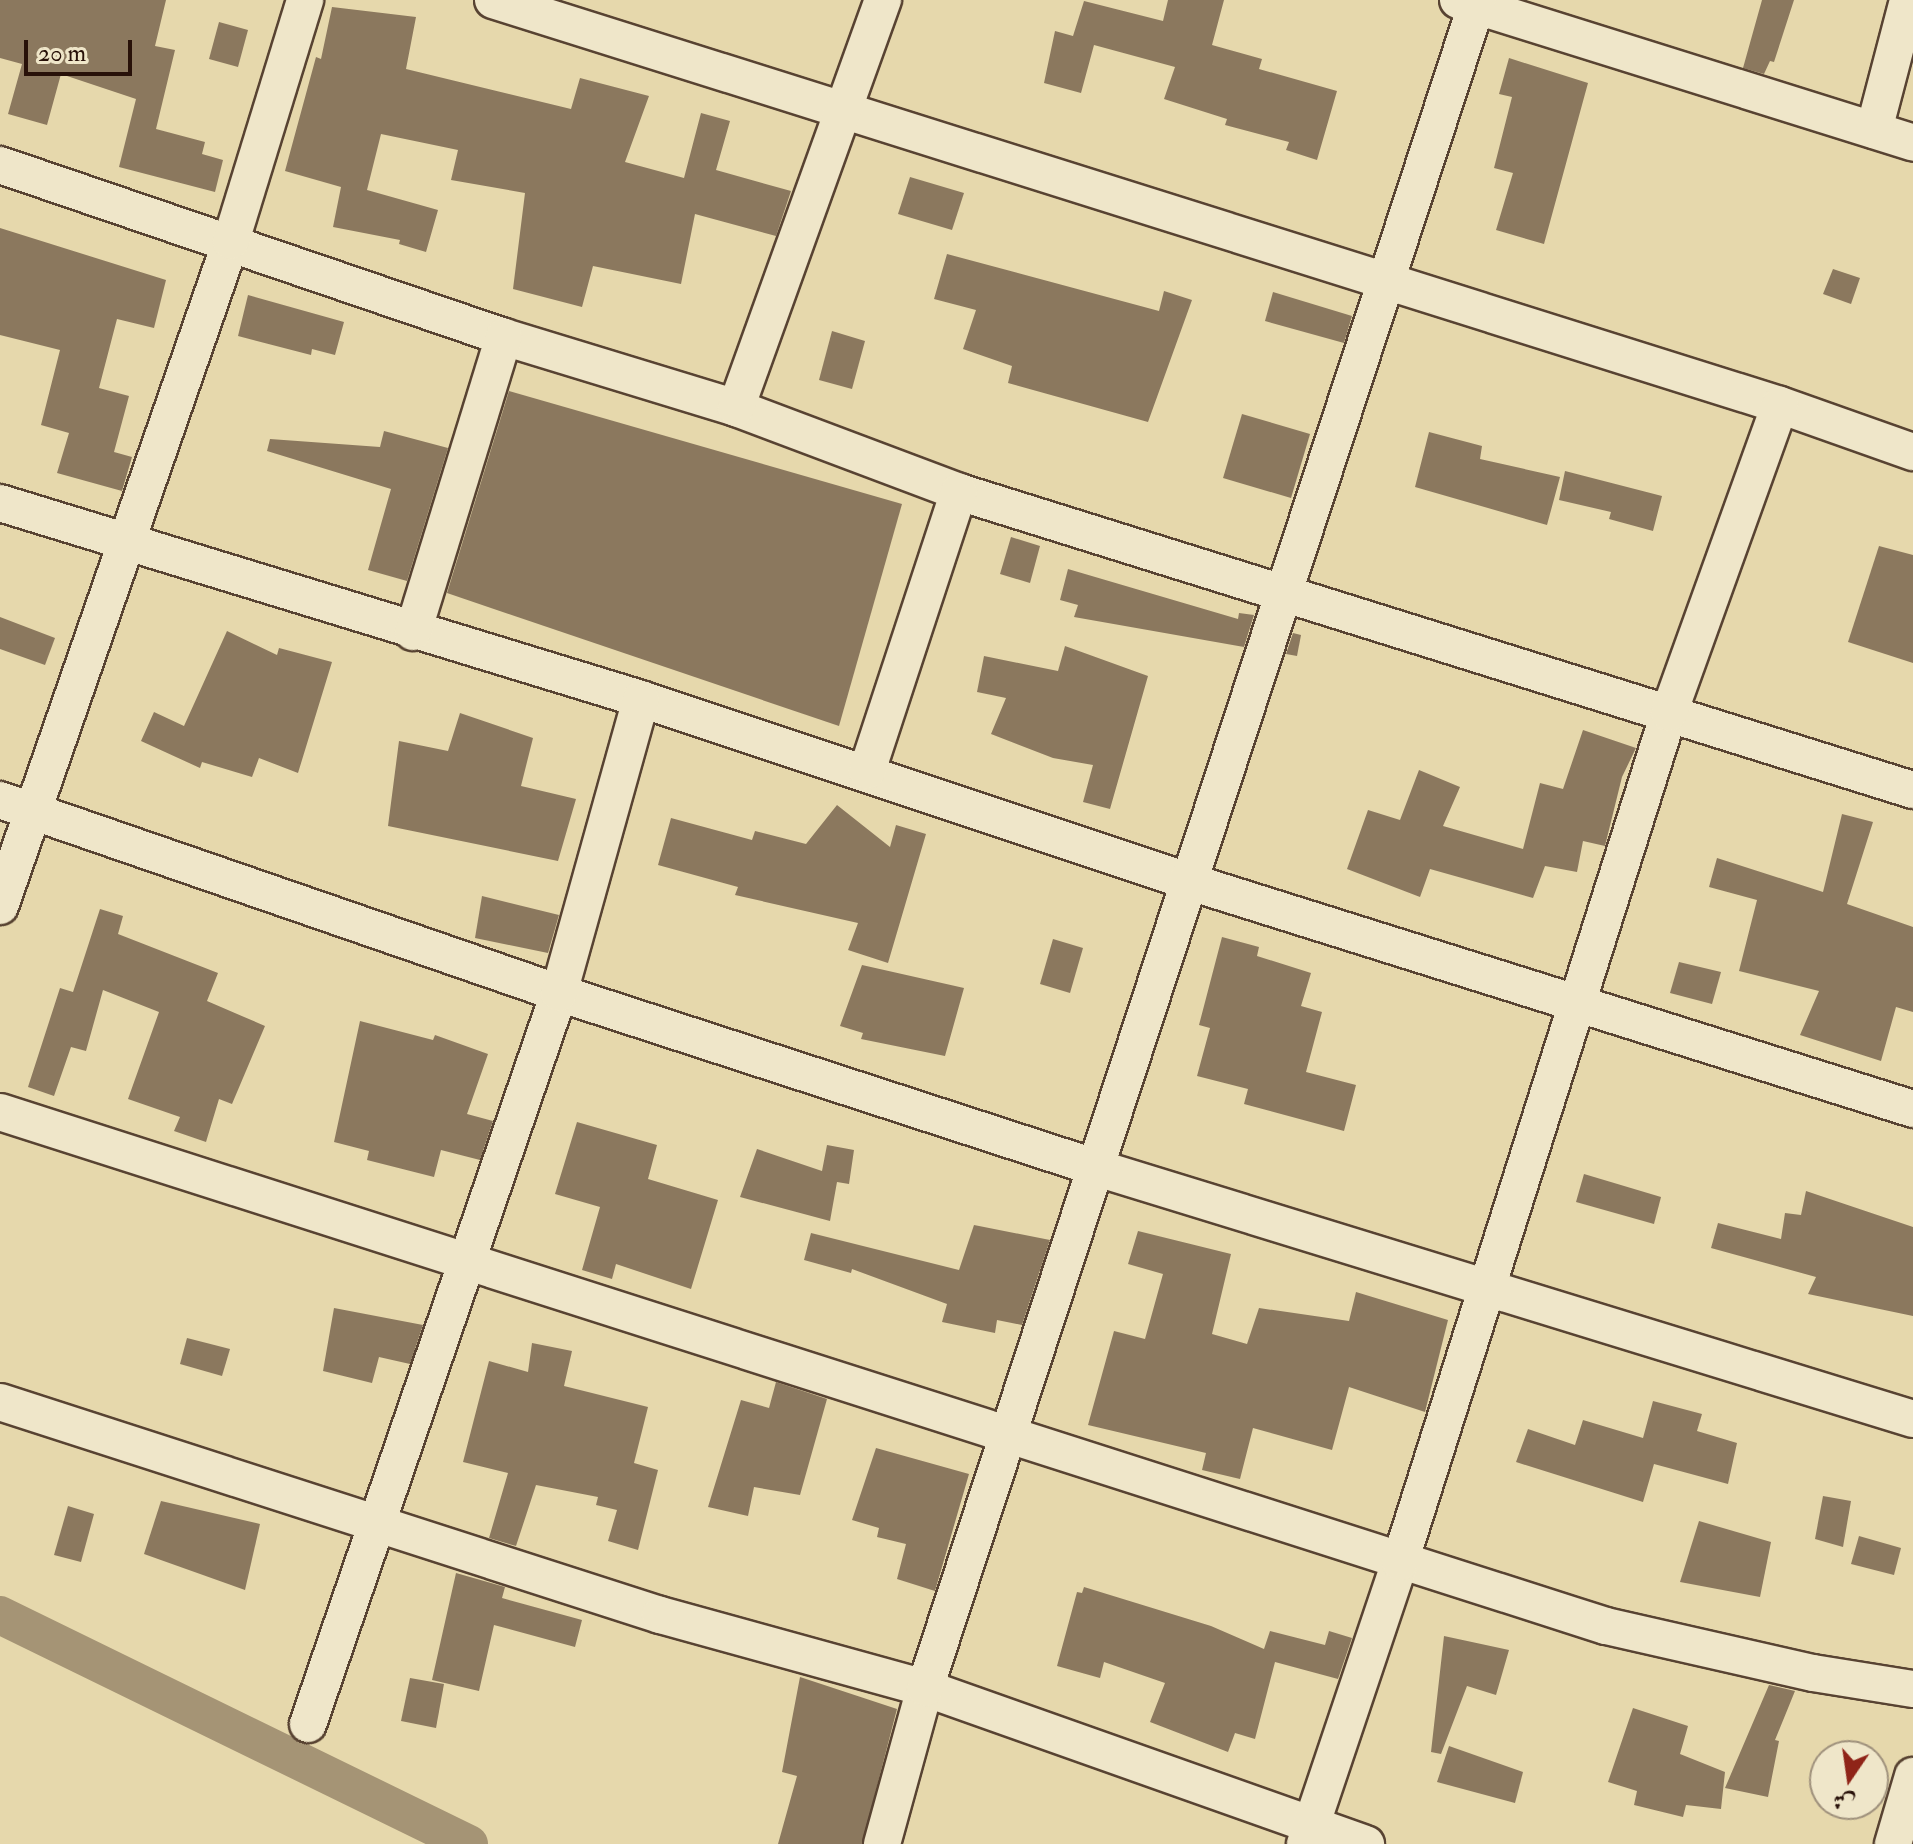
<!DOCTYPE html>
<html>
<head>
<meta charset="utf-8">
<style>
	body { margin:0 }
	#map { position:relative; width:1913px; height:1844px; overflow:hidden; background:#e6d8ac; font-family:"IM FELL Double Pica",Amiri,serif }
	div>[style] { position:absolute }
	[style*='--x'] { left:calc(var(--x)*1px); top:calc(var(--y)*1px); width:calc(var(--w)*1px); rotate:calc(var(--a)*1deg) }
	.canal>* { height:38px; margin:-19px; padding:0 19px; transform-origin:19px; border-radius:19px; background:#a59475 }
	.building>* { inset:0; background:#8b785e }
	.roads { filter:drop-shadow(2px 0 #584332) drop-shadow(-2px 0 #584332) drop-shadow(0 2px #584332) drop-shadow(0 -2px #584332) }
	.minor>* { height:36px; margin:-18px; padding:0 18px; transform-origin:18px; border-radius:18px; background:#efe6c9 }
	span { translate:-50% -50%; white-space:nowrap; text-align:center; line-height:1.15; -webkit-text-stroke:6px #efe6c9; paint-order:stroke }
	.north { position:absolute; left:1809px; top:1740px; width:80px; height:80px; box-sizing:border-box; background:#efe6c9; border:2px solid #9f917c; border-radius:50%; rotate:193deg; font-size:22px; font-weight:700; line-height:32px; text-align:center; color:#281109 }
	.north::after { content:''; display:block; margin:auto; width:28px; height:36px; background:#8f2418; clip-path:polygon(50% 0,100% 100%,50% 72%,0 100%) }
	.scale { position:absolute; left:24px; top:40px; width:108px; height:36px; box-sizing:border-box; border:4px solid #281109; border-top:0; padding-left:10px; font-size:24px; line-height:28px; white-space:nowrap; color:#281109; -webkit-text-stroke:6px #efe6c9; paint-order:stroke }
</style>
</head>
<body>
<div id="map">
	<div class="canal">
		<div style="--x:0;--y:1615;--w:522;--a:26.03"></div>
	</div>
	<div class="building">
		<div style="clip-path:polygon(0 0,166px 0,155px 46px,175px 50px,156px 129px,205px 142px,202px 154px,223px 160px,215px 192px,119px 167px,136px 99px,61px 74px,47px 125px,8px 114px,22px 64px,0 58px)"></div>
		<div style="clip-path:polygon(1168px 0,1224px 0,1212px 45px,1262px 59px,1259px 69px,1337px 91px,1317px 160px,1286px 150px,1289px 142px,1225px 125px,1227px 119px,1164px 99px,1175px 67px,1094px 45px,1081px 93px,1044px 83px,1055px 31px,1073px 36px,1084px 1px,1163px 21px)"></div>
		<div style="clip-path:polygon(1762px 0,1794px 0,1774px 62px,1770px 61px,1764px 74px,1743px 68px)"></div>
		<div style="clip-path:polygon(332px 7px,416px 17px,406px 69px,571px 109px,580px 78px,649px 96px,625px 162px,684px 178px,701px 113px,730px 121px,716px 170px,791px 191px,776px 236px,695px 214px,681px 284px,593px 266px,582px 307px,513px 289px,525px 193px,451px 180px,458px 150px,381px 134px,367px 190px,438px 210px,426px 252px,399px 244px,400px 240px,333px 227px,341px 187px,285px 171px,316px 57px,321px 59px)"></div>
		<div style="clip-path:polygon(219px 22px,248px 30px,238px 67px,209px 59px)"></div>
		<div style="clip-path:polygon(1509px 58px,1588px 83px,1544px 244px,1496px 230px,1513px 173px,1494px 168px,1512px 97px,1499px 94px)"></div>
		<div style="clip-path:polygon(910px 177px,964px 193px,952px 230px,898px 214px)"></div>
		<div style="clip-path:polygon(0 228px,166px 280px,154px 328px,117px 319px,99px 388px,129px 396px,114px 452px,132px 457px,122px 491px,57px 473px,69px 433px,41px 425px,60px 350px,0 335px)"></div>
		<div style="clip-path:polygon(947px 254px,1159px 311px,1164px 291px,1192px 300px,1148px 422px,1008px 383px,1012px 366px,963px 349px,976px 310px,934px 299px)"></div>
		<div style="clip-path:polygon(1833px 269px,1860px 278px,1851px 304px,1823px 294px)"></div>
		<div style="clip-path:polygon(1273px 292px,1352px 316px,1344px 343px,1265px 321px)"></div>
		<div style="clip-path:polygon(248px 295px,344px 322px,335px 355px,312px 349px,311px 355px,238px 336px)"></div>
		<div style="clip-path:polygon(832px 331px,865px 341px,852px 389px,819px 380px)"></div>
		<div style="clip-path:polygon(509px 391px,902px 504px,839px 726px,447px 593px)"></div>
		<div style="clip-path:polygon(1242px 414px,1310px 434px,1291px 498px,1223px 478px)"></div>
		<div style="clip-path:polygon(384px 431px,448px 448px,407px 581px,368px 570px,391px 489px,267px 451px,270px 439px,380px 447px)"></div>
		<div style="clip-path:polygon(1429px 432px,1482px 446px,1480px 459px,1560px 477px,1547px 525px,1415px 487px)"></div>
		<div style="clip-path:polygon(1565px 471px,1662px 496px,1653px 531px,1609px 519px,1611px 512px,1559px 500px)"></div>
		<div style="clip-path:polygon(1011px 537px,1040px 546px,1030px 583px,1000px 574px)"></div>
		<div style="clip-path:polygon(1879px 546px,1913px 555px,1913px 663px,1848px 642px)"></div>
		<div style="clip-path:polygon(1068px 569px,1238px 619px,1239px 613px,1254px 615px,1244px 647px,1074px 617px,1078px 605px,1060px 600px)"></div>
		<div style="clip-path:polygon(0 617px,55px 638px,45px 665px,0 649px)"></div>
		<div style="clip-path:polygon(227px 631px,277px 655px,279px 648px,332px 662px,298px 773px,259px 758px,252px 777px,202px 762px,200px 768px,141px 741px,154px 712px,184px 726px)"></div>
		<div style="clip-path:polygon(1293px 633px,1301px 635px,1297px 656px,1286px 654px)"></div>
		<div style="clip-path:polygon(1065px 646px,1148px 676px,1110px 809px,1083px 802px,1093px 765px,1053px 758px,991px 734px,1006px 698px,977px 692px,984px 656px,1058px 671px)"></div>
		<div style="clip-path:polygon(460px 713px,533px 738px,521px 786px,576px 799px,558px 861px,388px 826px,399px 741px,448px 751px)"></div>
		<div style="clip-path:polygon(1583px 730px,1636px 748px,1622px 777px,1605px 846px,1583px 841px,1577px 872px,1545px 866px,1533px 898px,1430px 869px,1420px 897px,1347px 869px,1368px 810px,1400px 820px,1419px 770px,1460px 787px,1443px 826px,1523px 849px,1540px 783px,1563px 789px)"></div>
		<div style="clip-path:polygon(837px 805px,890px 847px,896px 825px,926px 834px,888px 963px,848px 950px,858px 923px,735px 895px,738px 887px,658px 865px,671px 818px,752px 840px,755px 831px,806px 844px)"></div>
		<div style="clip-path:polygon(1842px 814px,1873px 822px,1847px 904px,1913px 927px,1913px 1012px,1896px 1007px,1881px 1061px,1800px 1035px,1819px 991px,1739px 971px,1757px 900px,1709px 887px,1717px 858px,1823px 892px)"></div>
		<div style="clip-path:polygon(482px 896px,559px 915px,548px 953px,475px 938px)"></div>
		<div style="clip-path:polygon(100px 909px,123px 916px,118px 934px,218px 973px,207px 1001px,265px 1026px,232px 1104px,219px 1099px,206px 1142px,174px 1131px,180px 1117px,128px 1099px,159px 1012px,103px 990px,86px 1051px,71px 1047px,54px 1096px,28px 1087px,60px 988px,73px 992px)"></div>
		<div style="clip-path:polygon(1222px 937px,1259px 947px,1257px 956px,1311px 973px,1301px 1006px,1322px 1012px,1306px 1072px,1356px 1085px,1344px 1131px,1244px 1104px,1248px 1089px,1197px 1076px,1210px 1028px,1199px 1025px)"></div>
		<div style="clip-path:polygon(1053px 939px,1083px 948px,1070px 993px,1040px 984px)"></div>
		<div style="clip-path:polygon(1679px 962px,1721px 972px,1712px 1004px,1670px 993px)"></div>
		<div style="clip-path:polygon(862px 965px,964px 988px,945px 1056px,861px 1039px,863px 1033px,840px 1026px)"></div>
		<div style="clip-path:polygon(360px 1021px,433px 1040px,435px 1035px,488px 1054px,467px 1114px,493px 1121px,480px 1160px,441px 1150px,434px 1177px,367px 1160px,369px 1151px,334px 1142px)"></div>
		<div style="clip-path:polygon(577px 1122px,657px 1145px,648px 1179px,718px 1200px,691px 1289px,616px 1264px,612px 1279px,582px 1270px,600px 1207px,555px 1194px)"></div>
		<div style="clip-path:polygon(827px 1145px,854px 1150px,849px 1184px,837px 1182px,830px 1221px,740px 1197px,757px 1149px,822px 1171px)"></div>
		<div style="clip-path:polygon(1584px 1174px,1661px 1197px,1654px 1224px,1576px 1202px)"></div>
		<div style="clip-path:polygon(1806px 1191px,1913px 1227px,1913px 1316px,1808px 1294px,1816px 1277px,1711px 1248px,1718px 1223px,1781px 1239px,1785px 1213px,1801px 1215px)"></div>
		<div style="clip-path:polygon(974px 1225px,1050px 1240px,1022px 1325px,997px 1320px,995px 1333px,942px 1322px,947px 1304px,852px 1269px,851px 1273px,804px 1260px,811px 1233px,959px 1270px)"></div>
		<div style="clip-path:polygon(1138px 1231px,1231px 1254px,1212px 1334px,1247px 1344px,1259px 1308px,1349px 1321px,1356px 1292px,1448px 1320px,1425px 1412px,1349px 1387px,1332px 1450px,1253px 1428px,1240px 1479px,1202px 1470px,1206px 1453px,1088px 1425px,1114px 1331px,1145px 1339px,1163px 1274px,1128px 1264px)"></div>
		<div style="clip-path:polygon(334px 1308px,423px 1325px,410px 1364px,379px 1357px,372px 1383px,323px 1371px)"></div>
		<div style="clip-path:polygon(187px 1338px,230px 1349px,222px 1376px,180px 1364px)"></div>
		<div style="clip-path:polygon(532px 1343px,572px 1351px,564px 1386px,648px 1407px,634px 1463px,658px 1470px,638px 1550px,608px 1541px,617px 1510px,596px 1505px,598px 1497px,536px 1485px,516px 1546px,489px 1538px,508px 1473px,463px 1462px,489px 1361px,528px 1372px)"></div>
		<div style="clip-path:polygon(776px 1382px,827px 1399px,800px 1495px,754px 1487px,748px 1516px,708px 1507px,741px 1400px,769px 1408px)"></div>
		<div style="clip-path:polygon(1653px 1401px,1702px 1414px,1697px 1431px,1737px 1443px,1728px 1484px,1654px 1464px,1643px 1502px,1516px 1462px,1528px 1429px,1575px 1445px,1583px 1420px,1643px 1438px)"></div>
		<div style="clip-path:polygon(876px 1448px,969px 1474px,935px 1591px,897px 1579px,906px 1544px,877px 1537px,879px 1528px,852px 1520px)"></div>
		<div style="clip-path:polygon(1823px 1496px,1851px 1501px,1843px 1547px,1815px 1539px)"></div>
		<div style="clip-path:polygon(161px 1501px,260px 1524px,245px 1590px,144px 1554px)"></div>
		<div style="clip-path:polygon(68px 1506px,94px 1514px,81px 1562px,54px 1555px)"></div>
		<div style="clip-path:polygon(1699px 1521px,1771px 1542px,1760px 1597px,1680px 1582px)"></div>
		<div style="clip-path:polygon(1859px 1536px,1901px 1548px,1894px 1575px,1851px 1564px)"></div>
		<div style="clip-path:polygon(456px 1573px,505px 1587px,502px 1598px,582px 1620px,575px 1647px,494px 1625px,479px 1691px,432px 1680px)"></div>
		<div style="clip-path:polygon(1084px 1587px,1211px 1626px,1264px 1649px,1270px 1631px,1325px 1645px,1329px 1631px,1352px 1638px,1338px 1679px,1275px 1662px,1255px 1739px,1235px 1733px,1228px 1752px,1150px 1722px,1165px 1683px,1104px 1662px,1100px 1678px,1057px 1666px,1077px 1592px,1082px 1593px)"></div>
		<div style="clip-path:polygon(1444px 1636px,1509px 1650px,1496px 1695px,1467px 1686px,1441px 1754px,1431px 1752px)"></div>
		<div style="clip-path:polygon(800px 1677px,897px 1709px,862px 1844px,778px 1844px,797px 1776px,782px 1772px)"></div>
		<div style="clip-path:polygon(410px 1678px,444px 1684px,436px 1728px,401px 1721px)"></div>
		<div style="clip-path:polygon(1769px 1685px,1795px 1691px,1775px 1740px,1779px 1741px,1768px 1797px,1725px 1788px)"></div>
		<div style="clip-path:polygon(1633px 1708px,1688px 1726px,1680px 1754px,1725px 1772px,1721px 1809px,1686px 1805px,1683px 1817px,1634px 1805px,1637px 1791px,1608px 1782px)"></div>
		<div style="clip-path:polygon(1449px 1746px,1523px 1772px,1515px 1803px,1437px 1782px)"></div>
	</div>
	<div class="roads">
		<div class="minor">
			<div style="--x:493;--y:0;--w:1349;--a:17.47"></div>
			<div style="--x:1780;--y:405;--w:141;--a:19.5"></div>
			<div style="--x:1458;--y:0;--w:477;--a:17.4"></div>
			<div style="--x:1874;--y:130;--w:134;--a:-75.3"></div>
			<div style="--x:0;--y:165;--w:533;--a:18.84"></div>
			<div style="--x:504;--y:337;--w:243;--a:17"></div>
			<div style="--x:736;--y:408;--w:238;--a:20.6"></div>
			<div style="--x:959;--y:492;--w:999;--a:17.35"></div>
			<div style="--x:736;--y:408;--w:434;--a:-70.2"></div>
			<div style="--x:0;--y:503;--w:670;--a:17"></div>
			<div style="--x:641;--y:699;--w:576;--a:18.43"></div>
			<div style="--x:1187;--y:881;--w:761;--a:17.43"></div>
			<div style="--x:413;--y:632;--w:309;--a:-72.9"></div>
			<div style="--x:867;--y:771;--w:294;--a:-71.8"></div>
			<div style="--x:0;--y:800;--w:591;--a:19.05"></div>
			<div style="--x:559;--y:993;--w:563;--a:18.02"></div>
			<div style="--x:1094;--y:1167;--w:857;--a:17.1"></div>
			<div style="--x:0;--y:906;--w:704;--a:-70.84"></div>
			<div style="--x:231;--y:241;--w:252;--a:-72.9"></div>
			<div style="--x:0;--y:1112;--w:1686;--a:17.75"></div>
			<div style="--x:1606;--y:1626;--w:212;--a:12.8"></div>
			<div style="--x:1813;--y:1673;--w:101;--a:9.1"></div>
			<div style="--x:0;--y:1402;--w:694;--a:17.89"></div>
			<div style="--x:660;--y:1615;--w:275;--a:15.4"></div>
			<div style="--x:925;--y:1688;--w:468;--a:19.5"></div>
			<div style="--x:308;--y:1724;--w:773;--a:-71.05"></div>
			<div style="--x:559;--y:993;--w:305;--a:-74.4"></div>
			<div style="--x:882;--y:1844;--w:162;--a:-74.6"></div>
			<div style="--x:925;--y:1688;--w:1776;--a:-71.86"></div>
			<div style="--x:1305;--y:1844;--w:298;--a:-71.4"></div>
			<div style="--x:1400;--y:1562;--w:891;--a:-72.42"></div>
			<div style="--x:1669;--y:713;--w:327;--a:-70.2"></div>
			<div style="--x:1893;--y:1844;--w:71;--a:-73.6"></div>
		</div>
	</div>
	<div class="north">ش</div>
	<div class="scale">20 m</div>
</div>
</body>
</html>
